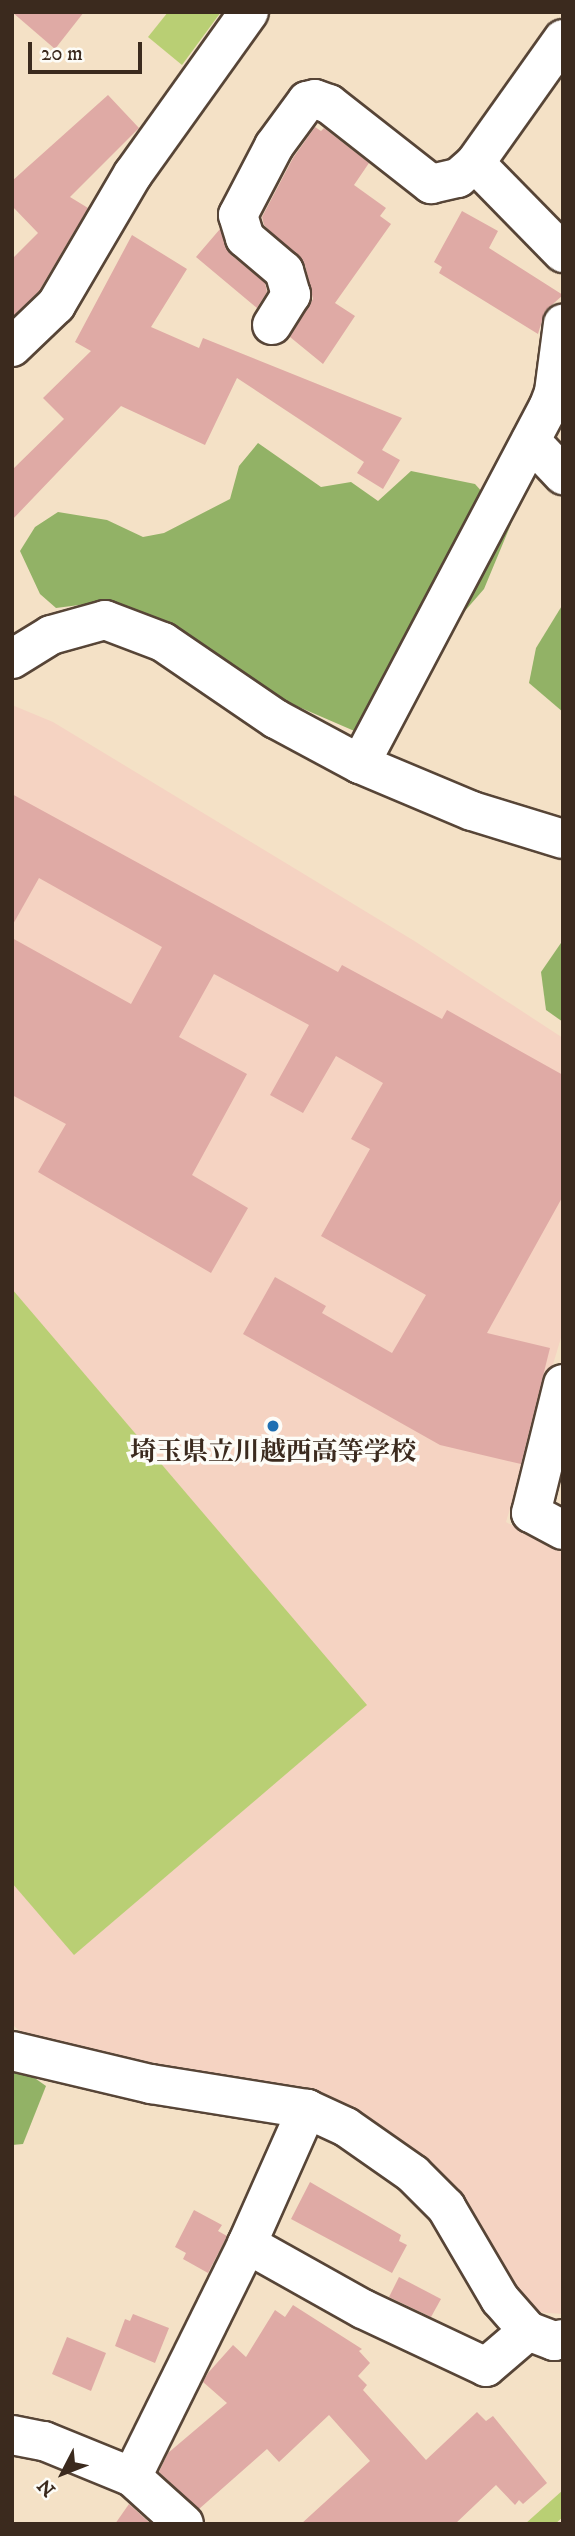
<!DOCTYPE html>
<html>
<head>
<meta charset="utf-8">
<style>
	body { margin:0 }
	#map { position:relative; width:575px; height:2536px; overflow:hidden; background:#f4e1c6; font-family:"IM FELL DW Pica","Noto Serif JP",serif }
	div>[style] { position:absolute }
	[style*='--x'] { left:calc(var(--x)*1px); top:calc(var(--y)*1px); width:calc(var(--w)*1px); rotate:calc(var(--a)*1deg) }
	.built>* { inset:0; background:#f5d3c2 }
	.green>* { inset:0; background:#b9cf74 }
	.forest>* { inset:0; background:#92b266 }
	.building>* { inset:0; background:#dfaaa5 }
	.roads { filter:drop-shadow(2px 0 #574537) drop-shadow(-2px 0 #574537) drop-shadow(0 2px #574537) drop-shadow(0 -2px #574537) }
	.minor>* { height:38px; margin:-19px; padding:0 19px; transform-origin:19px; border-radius:19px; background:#fff }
	.dots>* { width:19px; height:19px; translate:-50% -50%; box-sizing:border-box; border:4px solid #fdfcf7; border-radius:50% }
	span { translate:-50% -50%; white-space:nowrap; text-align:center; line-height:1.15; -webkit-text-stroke:7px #fdfcf7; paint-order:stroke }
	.poi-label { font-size:26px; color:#3b2a1e; font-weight:700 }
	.frame { position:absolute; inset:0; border:14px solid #3b2a1e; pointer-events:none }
	.north { position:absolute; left:28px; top:2438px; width:70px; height:70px; -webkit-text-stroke:5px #fdfcf7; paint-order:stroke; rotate:228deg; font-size:19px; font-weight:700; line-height:28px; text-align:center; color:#3b2a1e }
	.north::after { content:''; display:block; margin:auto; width:24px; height:32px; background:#3b2a1e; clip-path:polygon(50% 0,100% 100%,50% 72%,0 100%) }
	.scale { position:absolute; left:28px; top:42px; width:114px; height:32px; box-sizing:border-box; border:4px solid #3b2a1e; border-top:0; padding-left:9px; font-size:21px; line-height:24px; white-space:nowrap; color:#3b2a1e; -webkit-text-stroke:5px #fdfcf7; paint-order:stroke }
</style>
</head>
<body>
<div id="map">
	<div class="built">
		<div style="clip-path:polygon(12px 705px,53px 722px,416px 942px,563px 1038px,563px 1331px,506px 1522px,563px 1553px,563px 2314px,534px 2312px,442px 2179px,353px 2111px,262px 2082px,144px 2066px,23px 2034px,12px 2024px)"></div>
	</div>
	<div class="green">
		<div style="clip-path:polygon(168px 12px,221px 12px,182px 65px,148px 37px)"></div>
		<div style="clip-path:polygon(12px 1289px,367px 1705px,74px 1955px,12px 1883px)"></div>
		<div style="clip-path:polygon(563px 2490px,563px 2517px,555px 2524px,525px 2524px)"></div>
	</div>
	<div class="forest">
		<div style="clip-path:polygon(258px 443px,321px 487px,351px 482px,378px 501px,411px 471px,475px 484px,511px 524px,484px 589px,359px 733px,255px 688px,153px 616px,130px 608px,87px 604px,56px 608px,40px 594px,20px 551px,35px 527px,58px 512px,107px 520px,143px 537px,164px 533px,230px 499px,239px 466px)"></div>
		<div style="clip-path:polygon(563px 604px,563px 712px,529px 683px,536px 648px)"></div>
		<div style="clip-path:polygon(563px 940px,563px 1022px,546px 1010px,541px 972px)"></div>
		<div style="clip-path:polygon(12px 2062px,46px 2086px,23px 2144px,12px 2145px)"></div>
	</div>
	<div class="building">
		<div style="clip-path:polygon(12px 12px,84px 12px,55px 49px)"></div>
		<div style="clip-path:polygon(108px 95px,139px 128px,70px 197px,88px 208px,39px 291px,12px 317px,12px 259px,38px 233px,12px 206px,12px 181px)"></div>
		<div style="clip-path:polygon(315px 127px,321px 131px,324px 128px,369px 163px,354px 185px,386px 208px,380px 216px,391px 224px,335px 303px,355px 316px,323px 364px,290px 337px,313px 299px,305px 265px,264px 225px,262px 217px,293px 158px)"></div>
		<div style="clip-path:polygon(462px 211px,498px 231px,489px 248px,563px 295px,545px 311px,538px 334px,439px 273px,442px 267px,434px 262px)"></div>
		<div style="clip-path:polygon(220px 229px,230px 254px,265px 283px,267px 292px,257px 308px,196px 257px)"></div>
		<div style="clip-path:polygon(132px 235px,187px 269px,151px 327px,199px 348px,203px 338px,402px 418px,382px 450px,400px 460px,383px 489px,357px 473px,364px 462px,237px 378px,205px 445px,121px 406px,12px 520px,12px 470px,64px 419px,43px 398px,91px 351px,75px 342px)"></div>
		<div style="clip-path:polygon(12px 794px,338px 972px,342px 965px,442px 1019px,447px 1010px,563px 1075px,563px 1196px,487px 1333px,550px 1348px,521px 1464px,440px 1445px,243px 1334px,275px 1277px,326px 1306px,322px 1313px,392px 1353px,426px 1295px,321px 1236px,370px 1149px,351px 1139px,383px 1083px,336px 1056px,303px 1113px,270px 1095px,309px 1025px,214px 974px,179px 1037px,247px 1074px,192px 1175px,248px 1208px,211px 1273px,38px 1172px,66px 1124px,12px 1095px,12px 938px,131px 1004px,162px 947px,39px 878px,12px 926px)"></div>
		<div style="clip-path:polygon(310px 2182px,401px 2235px,399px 2241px,407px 2245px,392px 2273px,291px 2219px)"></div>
		<div style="clip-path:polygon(194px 2210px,222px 2225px,218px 2231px,227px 2236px,208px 2273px,183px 2259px,186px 2253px,175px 2247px)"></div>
		<div style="clip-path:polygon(399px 2277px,441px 2299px,431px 2317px,389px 2297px)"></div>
		<div style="clip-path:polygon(293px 2305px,362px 2349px,359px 2351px,370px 2363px,358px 2376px,367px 2385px,363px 2390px,426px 2460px,477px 2412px,486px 2421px,493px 2416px,547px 2483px,523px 2504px,519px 2500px,515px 2505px,496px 2485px,455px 2524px,301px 2524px,370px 2461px,329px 2415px,279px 2462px,267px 2449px,199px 2509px,159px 2472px,168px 2453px,227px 2403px,203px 2382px,208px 2373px,233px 2345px,246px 2357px,275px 2310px,285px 2317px)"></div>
		<div style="clip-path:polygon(133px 2314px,169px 2328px,155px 2363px,115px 2346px,125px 2319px,130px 2321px)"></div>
		<div style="clip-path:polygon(67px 2337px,106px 2353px,91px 2391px,52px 2374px)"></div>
		<div style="clip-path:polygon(129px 2504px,151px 2524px,115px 2524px)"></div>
	</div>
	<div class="roads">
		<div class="minor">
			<div style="--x:475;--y:163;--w:126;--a:45.6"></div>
			<div style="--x:272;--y:325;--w:36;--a:-58"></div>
			<div style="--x:291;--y:295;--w:25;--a:-106"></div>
			<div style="--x:284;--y:271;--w:51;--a:-139.8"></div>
			<div style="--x:245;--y:238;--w:24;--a:-107"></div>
			<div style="--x:238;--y:215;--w:78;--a:-62.4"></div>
			<div style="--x:274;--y:146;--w:56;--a:-53.7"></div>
			<div style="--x:307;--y:101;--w:8;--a:-14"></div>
			<div style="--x:315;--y:99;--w:15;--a:20"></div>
			<div style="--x:329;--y:104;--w:130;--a:38.1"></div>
			<div style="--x:431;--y:184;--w:28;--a:-13"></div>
			<div style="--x:458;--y:178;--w:23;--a:-41"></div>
			<div style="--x:475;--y:163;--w:152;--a:-54.6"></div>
			<div style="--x:12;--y:347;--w:61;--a:-43.7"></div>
			<div style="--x:56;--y:305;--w:152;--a:-59.6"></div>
			<div style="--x:133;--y:174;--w:199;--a:-54.4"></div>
			<div style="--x:531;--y:441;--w:47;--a:46.7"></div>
			<div style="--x:12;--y:659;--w:46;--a:-31.6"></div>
			<div style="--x:51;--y:635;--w:56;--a:-15.5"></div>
			<div style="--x:105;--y:620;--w:62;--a:20.8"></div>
			<div style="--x:163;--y:642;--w:137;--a:34.3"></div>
			<div style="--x:276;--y:719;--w:95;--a:28.2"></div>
			<div style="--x:360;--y:764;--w:121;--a:22.8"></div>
			<div style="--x:472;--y:811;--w:95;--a:17.1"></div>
			<div style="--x:360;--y:764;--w:403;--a:-62.2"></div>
			<div style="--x:548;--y:408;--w:17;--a:-69"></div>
			<div style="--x:554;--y:392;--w:69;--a:-82.5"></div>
			<div style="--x:563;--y:1384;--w:133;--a:103.9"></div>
			<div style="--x:531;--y:1513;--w:36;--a:28"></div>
			<div style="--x:12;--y:2051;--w:143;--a:13.4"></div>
			<div style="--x:151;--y:2084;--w:158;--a:9.1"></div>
			<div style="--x:307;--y:2109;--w:43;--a:24.8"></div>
			<div style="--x:346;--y:2127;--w:82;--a:35"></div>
			<div style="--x:413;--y:2174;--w:47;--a:45"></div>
			<div style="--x:446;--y:2207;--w:107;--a:59.6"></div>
			<div style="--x:500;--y:2299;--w:43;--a:48.8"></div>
			<div style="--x:247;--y:2244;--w:148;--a:-66"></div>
			<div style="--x:12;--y:2435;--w:33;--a:11"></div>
			<div style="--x:44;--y:2441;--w:95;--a:22.2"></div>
			<div style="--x:132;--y:2477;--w:70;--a:42.1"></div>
			<div style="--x:132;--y:2477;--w:260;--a:-63.7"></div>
			<div style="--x:247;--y:2244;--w:133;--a:29.3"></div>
			<div style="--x:363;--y:2309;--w:136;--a:25.2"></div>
			<div style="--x:486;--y:2367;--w:55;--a:-40.6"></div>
			<div style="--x:528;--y:2331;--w:28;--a:21"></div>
			<div style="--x:554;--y:2341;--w:9;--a:-13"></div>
		</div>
	</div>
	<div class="dots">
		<div style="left:273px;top:1426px;background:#1f6fb2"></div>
	</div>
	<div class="poi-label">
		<span style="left:273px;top:1453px">埼玉県立川越西高等学校</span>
	</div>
	<div class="frame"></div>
	<div class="north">N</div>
	<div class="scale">20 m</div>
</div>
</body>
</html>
